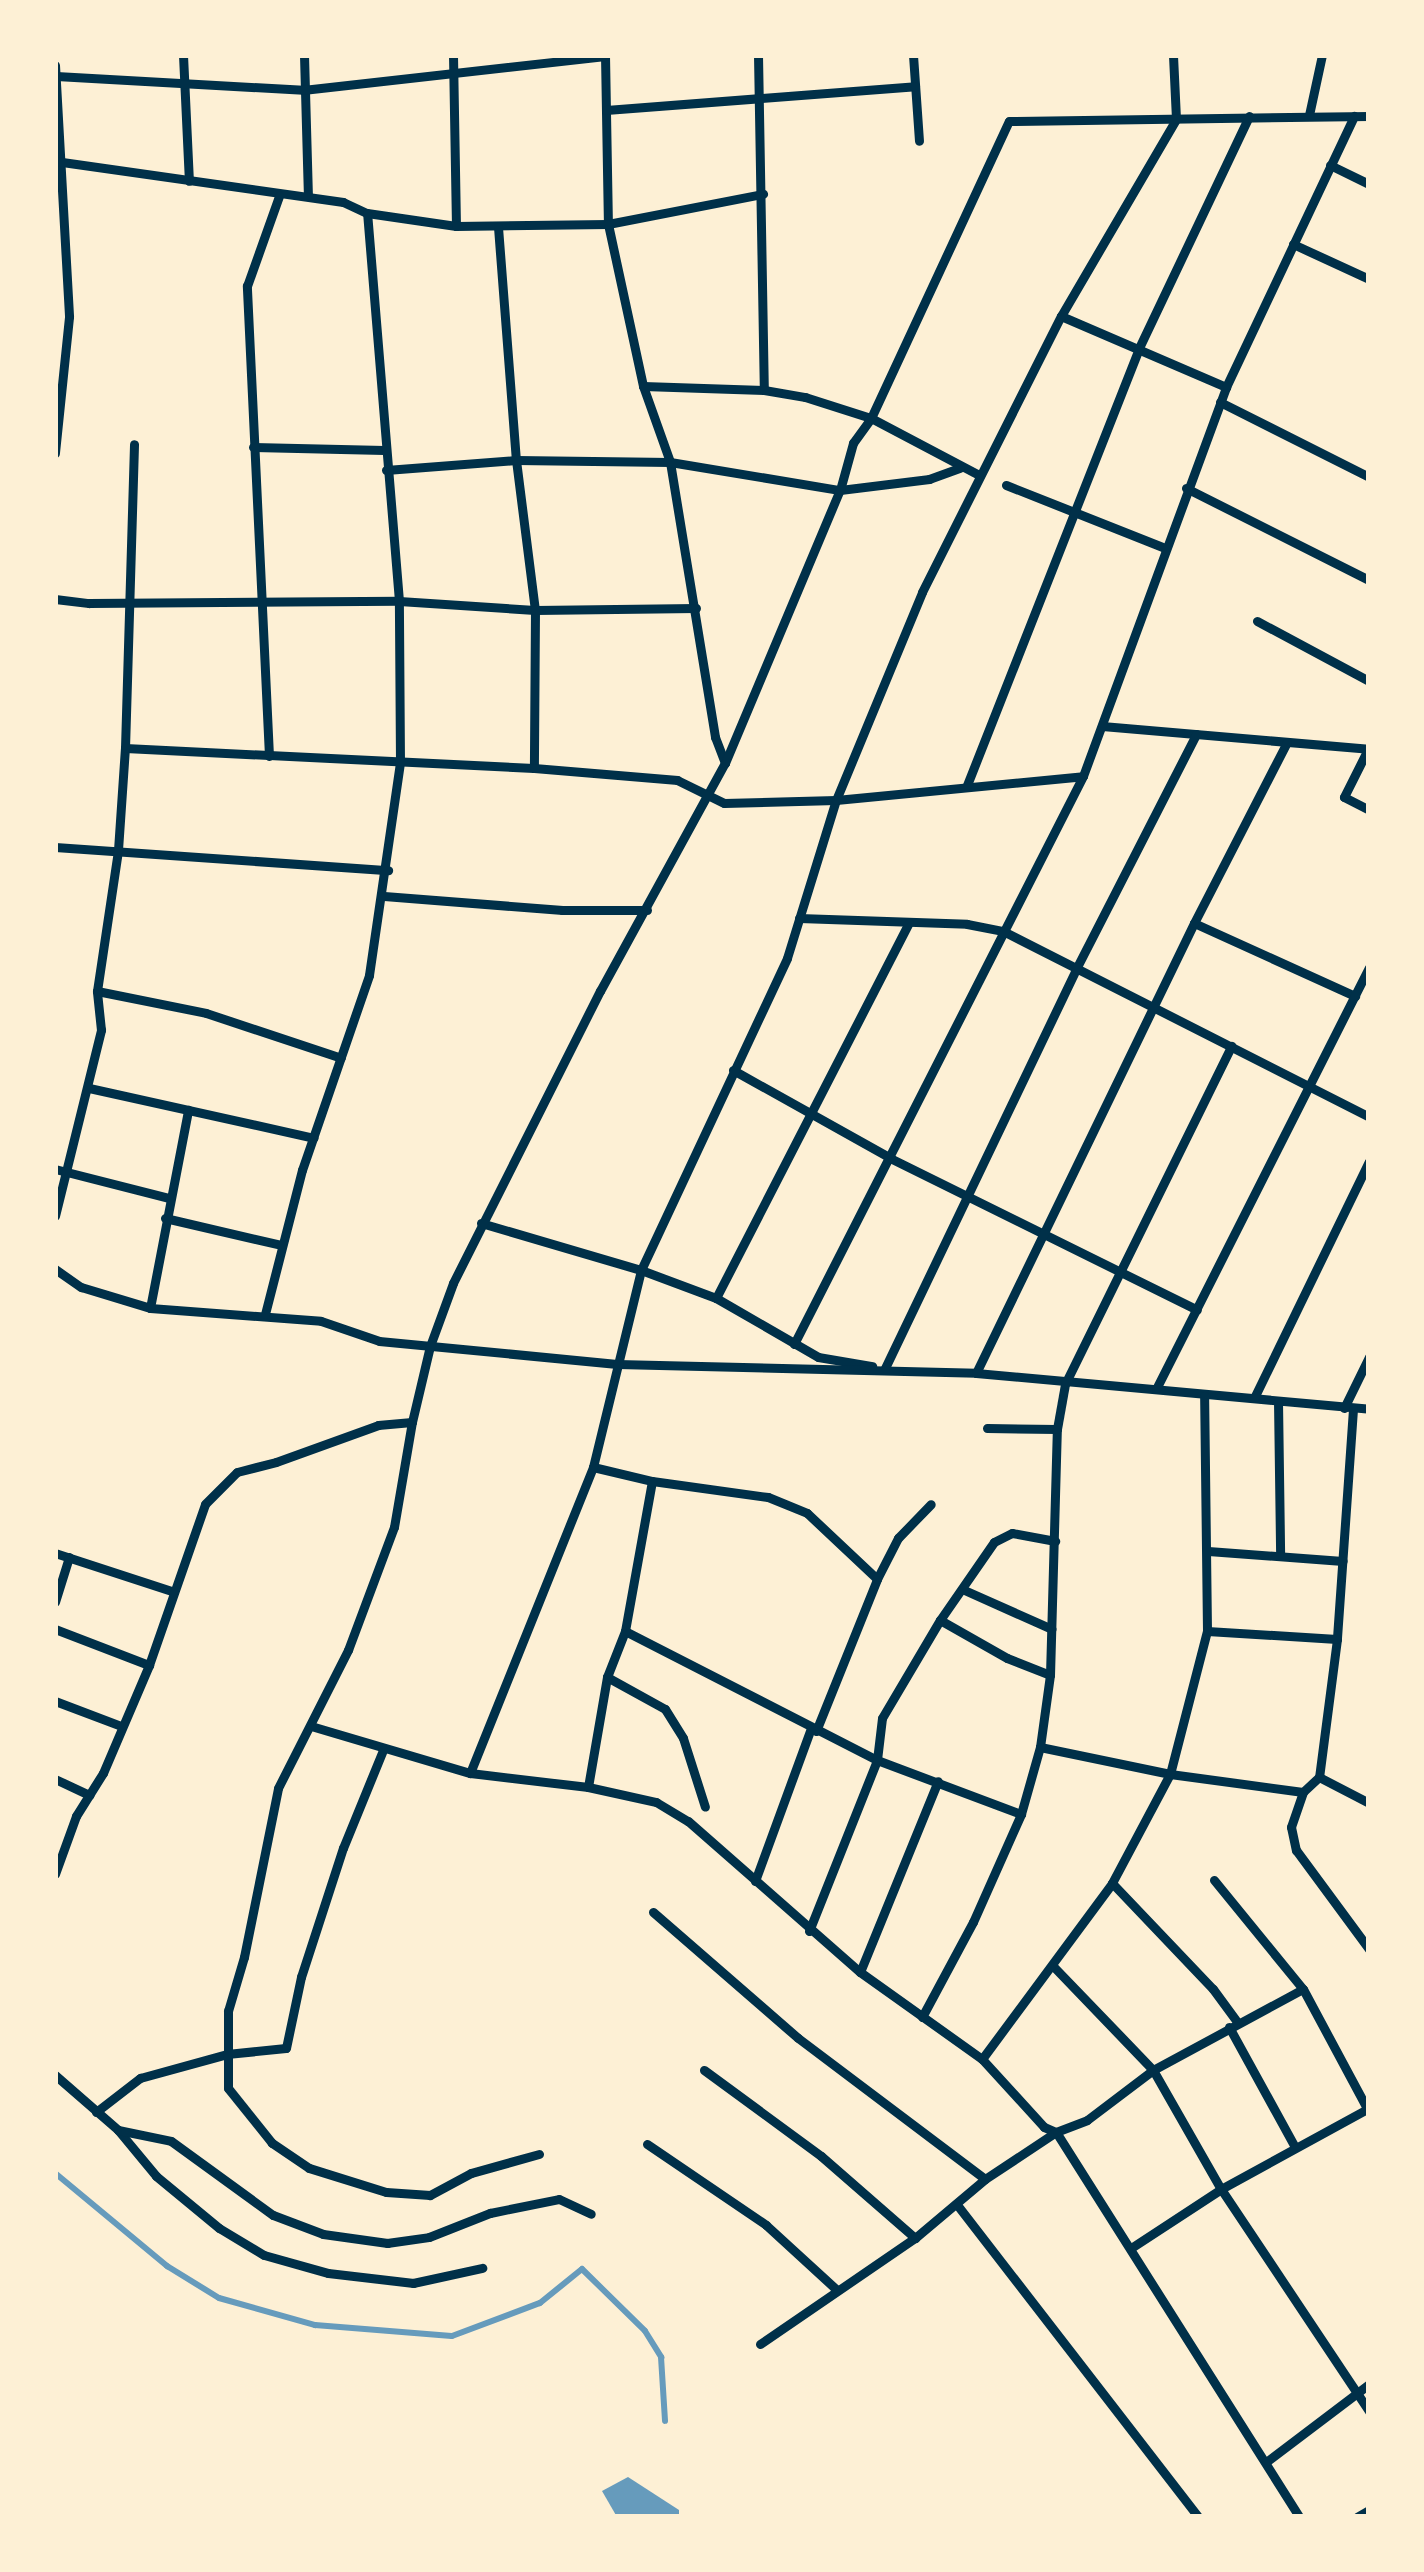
<!DOCTYPE html>
<html>
<head>
<meta charset="utf-8">
<style>
	body { margin:0 }
	#map { position:relative; width:1424px; height:2572px; overflow:hidden; background:#fdf0d5; font-family:"Public Sans",sans-serif }
	div>[style] { position:absolute }
	[style*='--x'] { left:calc(var(--x)*1px); top:calc(var(--y)*1px); width:calc(var(--w)*1px); rotate:calc(var(--a)*1deg) }
	.water>* { inset:0; background:#669bbc }
	.stream>* { height:6px; margin:-3px; padding:0 3px; transform-origin:3px; border-radius:3px; background:#669bbc }
	.minor>* { height:9px; margin:-4.5px; padding:0 4.5px; transform-origin:4.5px; border-radius:4.5px; background:#003049 }
	span { translate:-50% -50%; white-space:nowrap; text-align:center; line-height:1.15; -webkit-text-stroke:10px #fdf0d5; paint-order:stroke }
	.frame { position:absolute; inset:0; border:58px solid #fdf0d5; pointer-events:none }
</style>
</head>
<body>
<div id="map">
	<div class="water">
		<div style="clip-path:polygon(628px 2477px,679px 2510px,679px 2517px,617px 2517px,602px 2491px)"></div>
	</div>
	<div class="stream">
		<div style="--x:55;--y:2173;--w:146;--a:39.7"></div>
		<div style="--x:167;--y:2266;--w:61;--a:31.6"></div>
		<div style="--x:219;--y:2298;--w:100;--a:15.7"></div>
		<div style="--x:315;--y:2325;--w:137;--a:4.6"></div>
		<div style="--x:452;--y:2336;--w:94;--a:-20.6"></div>
		<div style="--x:540;--y:2303;--w:54;--a:-39"></div>
		<div style="--x:582;--y:2269;--w:88;--a:44.5"></div>
		<div style="--x:645;--y:2331;--w:31;--a:58"></div>
		<div style="--x:661;--y:2357;--w:64;--a:86.4"></div>
	</div>
	<div class="minor">
		<div style="--x:183;--y:55;--w:126;--a:87.3"></div>
		<div style="--x:304;--y:55;--w:141;--a:88.4"></div>
		<div style="--x:453;--y:55;--w:171;--a:89"></div>
		<div style="--x:605;--y:55;--w:169;--a:89"></div>
		<div style="--x:608;--y:224;--w:166;--a:77.8"></div>
		<div style="--x:643;--y:386;--w:81;--a:70.4"></div>
		<div style="--x:670;--y:462;--w:279;--a:80.7"></div>
		<div style="--x:715;--y:737;--w:28;--a:69"></div>
		<div style="--x:758;--y:55;--w:335;--a:89"></div>
		<div style="--x:913;--y:55;--w:86;--a:86"></div>
		<div style="--x:55;--y:65;--w:252;--a:86.8"></div>
		<div style="--x:69;--y:317;--w:137;--a:95.9"></div>
		<div style="--x:56;--y:76;--w:247;--a:3.2"></div>
		<div style="--x:303;--y:90;--w:304;--a:-6.4"></div>
		<div style="--x:606;--y:110;--w:310;--a:-4.4"></div>
		<div style="--x:1309;--y:115;--w:61;--a:-77.8"></div>
		<div style="--x:55;--y:161;--w:291;--a:8.1"></div>
		<div style="--x:343;--y:202;--w:26;--a:25"></div>
		<div style="--x:367;--y:213;--w:90;--a:8.3"></div>
		<div style="--x:456;--y:226;--w:152;--a:-0.8"></div>
		<div style="--x:608;--y:224;--w:158;--a:-11"></div>
		<div style="--x:1330;--y:165;--w:43;--a:26"></div>
		<div style="--x:498;--y:227;--w:234;--a:85.6"></div>
		<div style="--x:516;--y:460;--w:151;--a:82.8"></div>
		<div style="--x:535;--y:610;--w:158;--a:90.4"></div>
		<div style="--x:1293;--y:244;--w:84;--a:24.7"></div>
		<div style="--x:1061;--y:316;--w:180;--a:23.3"></div>
		<div style="--x:643;--y:386;--w:121;--a:1.9"></div>
		<div style="--x:764;--y:390;--w:42;--a:9.7"></div>
		<div style="--x:805;--y:397;--w:69;--a:17.7"></div>
		<div style="--x:871;--y:418;--w:120;--a:27.8"></div>
		<div style="--x:1220;--y:402;--w:167;--a:26.7"></div>
		<div style="--x:253;--y:447;--w:131;--a:1.3"></div>
		<div style="--x:386;--y:470;--w:130;--a:-4.4"></div>
		<div style="--x:516;--y:460;--w:154;--a:0.7"></div>
		<div style="--x:670;--y:462;--w:172;--a:9.4"></div>
		<div style="--x:840;--y:490;--w:90;--a:-7"></div>
		<div style="--x:929;--y:479;--w:33;--a:-20"></div>
		<div style="--x:1006;--y:485;--w:171;--a:21.6"></div>
		<div style="--x:1186;--y:488;--w:205;--a:26.7"></div>
		<div style="--x:55;--y:599;--w:34;--a:7"></div>
		<div style="--x:89;--y:603;--w:310;--a:-0.4"></div>
		<div style="--x:399;--y:601;--w:136;--a:3.8"></div>
		<div style="--x:535;--y:610;--w:161;--a:-0.7"></div>
		<div style="--x:1257;--y:621;--w:127;--a:28.2"></div>
		<div style="--x:1102;--y:726;--w:267;--a:4.9"></div>
		<div style="--x:1369;--y:747;--w:56;--a:116.6"></div>
		<div style="--x:1344;--y:797;--w:28;--a:27"></div>
		<div style="--x:125;--y:748;--w:409;--a:2.8"></div>
		<div style="--x:534;--y:768;--w:144;--a:4.8"></div>
		<div style="--x:677;--y:780;--w:52;--a:26.1"></div>
		<div style="--x:724;--y:803;--w:112;--a:-1.5"></div>
		<div style="--x:836;--y:800;--w:248;--a:-5.5"></div>
		<div style="--x:269;--y:756;--w:471;--a:-92.7"></div>
		<div style="--x:247;--y:286;--w:96;--a:-70.4"></div>
		<div style="--x:967;--y:785;--w:467;--a:-68.5"></div>
		<div style="--x:1138;--y:350;--w:259;--a:-64.6"></div>
		<div style="--x:55;--y:847;--w:334;--a:4"></div>
		<div style="--x:384;--y:896;--w:179;--a:4.5"></div>
		<div style="--x:562;--y:910;--w:85;--a:0"></div>
		<div style="--x:799;--y:918;--w:168;--a:2"></div>
		<div style="--x:967;--y:924;--w:37;--a:11"></div>
		<div style="--x:1003;--y:931;--w:411;--a:26.9"></div>
		<div style="--x:1194;--y:923;--w:177;--a:24.4"></div>
		<div style="--x:97;--y:991;--w:111;--a:11.4"></div>
		<div style="--x:206;--y:1013;--w:142;--a:18.4"></div>
		<div style="--x:733;--y:1070;--w:182;--a:29.2"></div>
		<div style="--x:892;--y:1159;--w:340;--a:26.3"></div>
		<div style="--x:89;--y:1088;--w:230;--a:12.5"></div>
		<div style="--x:55;--y:1169;--w:118;--a:14.3"></div>
		<div style="--x:55;--y:1216;--w:192;--a:-76.1"></div>
		<div style="--x:101;--y:1030;--w:39;--a:-96"></div>
		<div style="--x:97;--y:991;--w:143;--a:-81.5"></div>
		<div style="--x:118;--y:850;--w:102;--a:-86.1"></div>
		<div style="--x:125;--y:748;--w:304;--a:-88.3"></div>
		<div style="--x:165;--y:1218;--w:119;--a:13.1"></div>
		<div style="--x:481;--y:1223;--w:167;--a:16.4"></div>
		<div style="--x:641;--y:1270;--w:80;--a:20.5"></div>
		<div style="--x:716;--y:1298;--w:118;--a:30"></div>
		<div style="--x:818;--y:1357;--w:55;--a:9.5"></div>
		<div style="--x:55;--y:1269;--w:32;--a:35"></div>
		<div style="--x:81;--y:1287;--w:72;--a:16.9"></div>
		<div style="--x:150;--y:1308;--w:171;--a:4.3"></div>
		<div style="--x:321;--y:1321;--w:61;--a:19"></div>
		<div style="--x:379;--y:1341;--w:239;--a:5.5"></div>
		<div style="--x:617;--y:1364;--w:359;--a:1.4"></div>
		<div style="--x:976;--y:1373;--w:395;--a:5.2"></div>
		<div style="--x:716;--y:1298;--w:422;--a:-62.8"></div>
		<div style="--x:150;--y:1308;--w:202;--a:-79.1"></div>
		<div style="--x:265;--y:1314;--w:149;--a:-75.6"></div>
		<div style="--x:302;--y:1170;--w:206;--a:-71"></div>
		<div style="--x:369;--y:975;--w:215;--a:-81.7"></div>
		<div style="--x:400;--y:762;--w:161;--a:-90.4"></div>
		<div style="--x:399;--y:601;--w:389;--a:-94.7"></div>
		<div style="--x:794;--y:1344;--w:637;--a:-63.03"></div>
		<div style="--x:1083;--y:776;--w:414;--a:-69.8"></div>
		<div style="--x:1226;--y:387;--w:300;--a:-64.7"></div>
		<div style="--x:885;--y:1368;--w:442;--a:-64.4"></div>
		<div style="--x:1076;--y:969;--w:264;--a:-62.9"></div>
		<div style="--x:976;--y:1373;--w:500;--a:-64.15"></div>
		<div style="--x:1194;--y:923;--w:203;--a:-62.8"></div>
		<div style="--x:1156;--y:1389;--w:472;--a:-63.2"></div>
		<div style="--x:1254;--y:1398;--w:263;--a:-64.1"></div>
		<div style="--x:1278;--y:1401;--w:152;--a:89.2"></div>
		<div style="--x:1344;--y:1408;--w:57;--a:-63.9"></div>
		<div style="--x:1353;--y:1409;--w:231;--a:94"></div>
		<div style="--x:1337;--y:1639;--w:139;--a:97.4"></div>
		<div style="--x:1319;--y:1777;--w:22;--a:137"></div>
		<div style="--x:1303;--y:1792;--w:37;--a:109"></div>
		<div style="--x:1291;--y:1827;--w:24;--a:78"></div>
		<div style="--x:1296;--y:1850;--w:123;--a:53.6"></div>
		<div style="--x:987;--y:1428;--w:70;--a:0.8"></div>
		<div style="--x:593;--y:1467;--w:61;--a:13.3"></div>
		<div style="--x:652;--y:1481;--w:117;--a:7.9"></div>
		<div style="--x:768;--y:1497;--w:42;--a:22.3"></div>
		<div style="--x:807;--y:1513;--w:96;--a:43.3"></div>
		<div style="--x:1208;--y:1551;--w:135;--a:4.2"></div>
		<div style="--x:55;--y:1553;--w:125;--a:18.1"></div>
		<div style="--x:962;--y:1589;--w:98;--a:24"></div>
		<div style="--x:55;--y:1602;--w:47;--a:-72.7"></div>
		<div style="--x:940;--y:1620;--w:77;--a:29.6"></div>
		<div style="--x:1007;--y:1658;--w:46;--a:21.6"></div>
		<div style="--x:55;--y:1629;--w:101;--a:21"></div>
		<div style="--x:625;--y:1631;--w:283;--a:27.1"></div>
		<div style="--x:877;--y:1760;--w:154;--a:20.6"></div>
		<div style="--x:1207;--y:1631;--w:130;--a:3.5"></div>
		<div style="--x:607;--y:1677;--w:66;--a:28.9"></div>
		<div style="--x:665;--y:1709;--w:34;--a:58"></div>
		<div style="--x:683;--y:1738;--w:72;--a:72.3"></div>
		<div style="--x:55;--y:1701;--w:71;--a:20.7"></div>
		<div style="--x:311;--y:1726;--w:166;--a:16.5"></div>
		<div style="--x:470;--y:1773;--w:119;--a:6.8"></div>
		<div style="--x:588;--y:1787;--w:70;--a:12.4"></div>
		<div style="--x:656;--y:1802;--w:37;--a:31"></div>
		<div style="--x:688;--y:1821;--w:229;--a:41.3"></div>
		<div style="--x:860;--y:1972;--w:150;--a:35.5"></div>
		<div style="--x:982;--y:2059;--w:92;--a:47.6"></div>
		<div style="--x:1044;--y:2127;--w:13;--a:23"></div>
		<div style="--x:1056;--y:2132;--w:33;--a:-21"></div>
		<div style="--x:1087;--y:2120;--w:83;--a:-37.1"></div>
		<div style="--x:1153;--y:2070;--w:170;--a:-28.4"></div>
		<div style="--x:816;--y:1731;--w:164;--a:-68.1"></div>
		<div style="--x:877;--y:1579;--w:46;--a:-62.9"></div>
		<div style="--x:898;--y:1538;--w:47;--a:-45.9"></div>
		<div style="--x:1040;--y:1747;--w:133;--a:11.7"></div>
		<div style="--x:1170;--y:1774;--w:134;--a:7.7"></div>
		<div style="--x:470;--y:1773;--w:330;--a:-68.1"></div>
		<div style="--x:593;--y:1467;--w:203;--a:-76.3"></div>
		<div style="--x:641;--y:1270;--w:344;--a:-64.9"></div>
		<div style="--x:787;--y:958;--w:165;--a:-72.8"></div>
		<div style="--x:836;--y:800;--w:225;--a:-67.5"></div>
		<div style="--x:922;--y:592;--w:309;--a:-63.3"></div>
		<div style="--x:1061;--y:316;--w:228;--a:-59.7"></div>
		<div style="--x:1176;--y:119;--w:64;--a:-92.7"></div>
		<div style="--x:1319;--y:1777;--w:56;--a:27.5"></div>
		<div style="--x:55;--y:1779;--w:38;--a:25"></div>
		<div style="--x:588;--y:1787;--w:112;--a:-80.2"></div>
		<div style="--x:607;--y:1677;--w:49;--a:-68.6"></div>
		<div style="--x:625;--y:1631;--w:152;--a:-79.8"></div>
		<div style="--x:55;--y:1874;--w:62;--a:-70.1"></div>
		<div style="--x:76;--y:1816;--w:51;--a:-57.9"></div>
		<div style="--x:103;--y:1773;--w:117;--a:-66.9"></div>
		<div style="--x:149;--y:1665;--w:170;--a:-70.8"></div>
		<div style="--x:205;--y:1504;--w:45;--a:-45"></div>
		<div style="--x:237;--y:1472;--w:40;--a:-14.4"></div>
		<div style="--x:276;--y:1462;--w:109;--a:-19.9"></div>
		<div style="--x:378;--y:1425;--w:34;--a:-5"></div>
		<div style="--x:1214;--y:1880;--w:141;--a:50.8"></div>
		<div style="--x:1303;--y:1989;--w:140;--a:61.8"></div>
		<div style="--x:755;--y:1881;--w:163;--a:-69.9"></div>
		<div style="--x:1112;--y:1883;--w:146;--a:46.4"></div>
		<div style="--x:1213;--y:1989;--w:42;--a:53.7"></div>
		<div style="--x:653;--y:1912;--w:192;--a:41"></div>
		<div style="--x:798;--y:2038;--w:234;--a:37"></div>
		<div style="--x:809;--y:1931;--w:184;--a:-68.3"></div>
		<div style="--x:877;--y:1760;--w:42;--a:-83.2"></div>
		<div style="--x:882;--y:1718;--w:114;--a:-59.4"></div>
		<div style="--x:940;--y:1620;--w:95;--a:-55.3"></div>
		<div style="--x:994;--y:1542;--w:20;--a:-27"></div>
		<div style="--x:1012;--y:1533;--w:44;--a:10.5"></div>
		<div style="--x:1053;--y:1966;--w:144;--a:46.1"></div>
		<div style="--x:1153;--y:2070;--w:137;--a:60.3"></div>
		<div style="--x:1221;--y:2189;--w:267;--a:56.3"></div>
		<div style="--x:860;--y:1972;--w:206;--a:-67.8"></div>
		<div style="--x:922;--y:2017;--w:108;--a:-61.8"></div>
		<div style="--x:973;--y:1922;--w:118;--a:-66"></div>
		<div style="--x:1021;--y:1814;--w:70;--a:-74.2"></div>
		<div style="--x:1040;--y:1747;--w:73;--a:-82.1"></div>
		<div style="--x:1050;--y:1675;--w:246;--a:-88.4"></div>
		<div style="--x:1057;--y:1429;--w:46;--a:-79.9"></div>
		<div style="--x:1065;--y:1384;--w:377;--a:-63.8"></div>
		<div style="--x:1229;--y:2027;--w:137;--a:61.2"></div>
		<div style="--x:982;--y:2059;--w:219;--a:-53.5"></div>
		<div style="--x:1112;--y:1883;--w:123;--a:-62"></div>
		<div style="--x:1170;--y:1774;--w:148;--a:-75.5"></div>
		<div style="--x:1207;--y:1631;--w:235;--a:-90.7"></div>
		<div style="--x:704;--y:2070;--w:145;--a:36.3"></div>
		<div style="--x:821;--y:2156;--w:125;--a:41.1"></div>
		<div style="--x:55;--y:2075;--w:84;--a:41.1"></div>
		<div style="--x:118;--y:2130;--w:60;--a:50.4"></div>
		<div style="--x:156;--y:2176;--w:82;--a:39.5"></div>
		<div style="--x:219;--y:2228;--w:52;--a:31"></div>
		<div style="--x:264;--y:2255;--w:66;--a:15.7"></div>
		<div style="--x:328;--y:2273;--w:86;--a:6.7"></div>
		<div style="--x:413;--y:2283;--w:71;--a:-12.3"></div>
		<div style="--x:96;--y:2112;--w:56;--a:-37.7"></div>
		<div style="--x:140;--y:2078;--w:90;--a:-15.4"></div>
		<div style="--x:227;--y:2054;--w:59;--a:-5.8"></div>
		<div style="--x:286;--y:2048;--w:73;--a:-78.1"></div>
		<div style="--x:301;--y:1977;--w:136;--a:-72"></div>
		<div style="--x:343;--y:1848;--w:106;--a:-67.8"></div>
		<div style="--x:118;--y:2130;--w:54;--a:11.7"></div>
		<div style="--x:171;--y:2141;--w:126;--a:36"></div>
		<div style="--x:273;--y:2215;--w:53;--a:20.8"></div>
		<div style="--x:323;--y:2234;--w:65;--a:8"></div>
		<div style="--x:387;--y:2243;--w:42;--a:-8.1"></div>
		<div style="--x:429;--y:2237;--w:66;--a:-21.5"></div>
		<div style="--x:490;--y:2213;--w:70;--a:-11.5"></div>
		<div style="--x:559;--y:2199;--w:35;--a:25"></div>
		<div style="--x:1056;--y:2132;--w:455;--a:57.7"></div>
		<div style="--x:647;--y:2144;--w:144;--a:34.2"></div>
		<div style="--x:766;--y:2225;--w:96;--a:42.5"></div>
		<div style="--x:539;--y:2154;--w:71;--a:164.4"></div>
		<div style="--x:471;--y:2173;--w:47;--a:151.8"></div>
		<div style="--x:430;--y:2195;--w:44;--a:-176.1"></div>
		<div style="--x:386;--y:2192;--w:81;--a:-162.7"></div>
		<div style="--x:309;--y:2168;--w:45;--a:-146"></div>
		<div style="--x:272;--y:2143;--w:70;--a:-128.7"></div>
		<div style="--x:228;--y:2088;--w:77;--a:-90"></div>
		<div style="--x:228;--y:2011;--w:56;--a:-73.5"></div>
		<div style="--x:244;--y:1957;--w:172;--a:-78.6"></div>
		<div style="--x:278;--y:1788;--w:155;--a:-63.1"></div>
		<div style="--x:348;--y:1650;--w:131;--a:-69.5"></div>
		<div style="--x:394;--y:1527;--w:107;--a:-80.3"></div>
		<div style="--x:412;--y:1422;--w:78;--a:-76.7"></div>
		<div style="--x:430;--y:1346;--w:67;--a:-69.9"></div>
		<div style="--x:453;--y:1283;--w:327;--a:-63.3"></div>
		<div style="--x:600;--y:991;--w:260;--a:-61.3"></div>
		<div style="--x:725;--y:763;--w:296;--a:-67.2"></div>
		<div style="--x:840;--y:490;--w:49;--a:-74.5"></div>
		<div style="--x:853;--y:443;--w:31;--a:-54"></div>
		<div style="--x:871;--y:418;--w:327;--a:-65.1"></div>
		<div style="--x:1009;--y:121;--w:360;--a:-0.8"></div>
		<div style="--x:958;--y:2206;--w:393;--a:52.3"></div>
		<div style="--x:1131;--y:2248;--w:108;--a:-33.2"></div>
		<div style="--x:1221;--y:2189;--w:169;--a:-28.7"></div>
		<div style="--x:760;--y:2344;--w:188;--a:-34.4"></div>
		<div style="--x:915;--y:2238;--w:92;--a:-40.1"></div>
		<div style="--x:985;--y:2179;--w:85;--a:-33.5"></div>
		<div style="--x:1266;--y:2462;--w:129;--a:-37.1"></div>
		<div style="--x:1357;--y:2517;--w:14;--a:-30"></div>
	</div>
	<div class="frame"></div>
</div>
</body>
</html>
